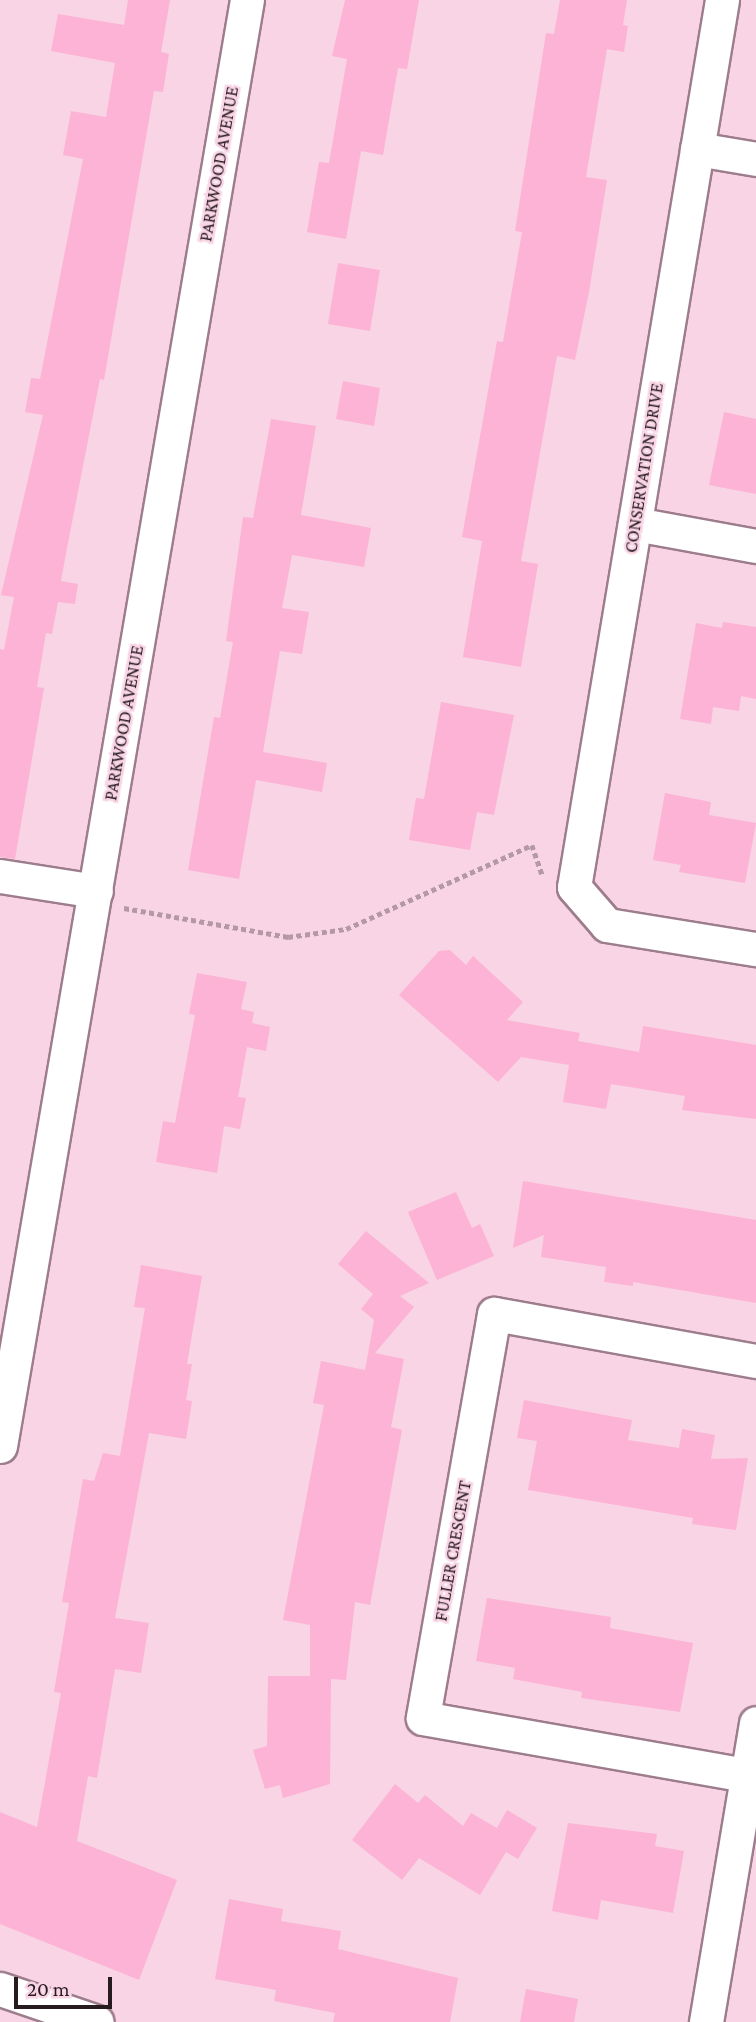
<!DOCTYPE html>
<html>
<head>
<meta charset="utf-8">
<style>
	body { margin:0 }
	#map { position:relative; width:756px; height:2022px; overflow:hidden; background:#f8d4e4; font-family:"Crimson Pro",serif }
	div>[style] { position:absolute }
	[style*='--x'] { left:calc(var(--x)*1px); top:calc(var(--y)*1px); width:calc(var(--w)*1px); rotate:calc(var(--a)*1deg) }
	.building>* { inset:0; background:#fcb3d6 }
	.path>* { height:4.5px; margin-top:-2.25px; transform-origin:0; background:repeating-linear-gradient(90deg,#b498a4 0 5px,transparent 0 8.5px) }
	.roads { filter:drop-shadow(2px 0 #9d7d8c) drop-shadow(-2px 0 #9d7d8c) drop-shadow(0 2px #9d7d8c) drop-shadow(0 -2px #9d7d8c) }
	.minor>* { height:33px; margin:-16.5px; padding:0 16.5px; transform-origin:16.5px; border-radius:16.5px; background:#fff }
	span { translate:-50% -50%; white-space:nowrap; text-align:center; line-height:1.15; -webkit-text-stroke:5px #f8d4e4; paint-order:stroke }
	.street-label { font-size:18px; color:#271b20 }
	.scale { position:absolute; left:14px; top:1977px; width:98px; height:32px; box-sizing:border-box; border:4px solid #271b20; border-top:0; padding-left:9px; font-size:21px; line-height:24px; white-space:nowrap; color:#271b20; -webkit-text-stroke:5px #f8d4e4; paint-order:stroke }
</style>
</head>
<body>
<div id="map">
	<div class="building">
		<div style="clip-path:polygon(128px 0,170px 0,161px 52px,169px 54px,163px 92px,154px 91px,104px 380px,100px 379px,67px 548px,61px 581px,78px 584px,75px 604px,58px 602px,52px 634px,46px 633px,37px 687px,44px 688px,15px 859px,0 857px,0 649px,4px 650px,14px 597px,1px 595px,43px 415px,25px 412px,31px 378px,40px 379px,83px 159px,63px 155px,71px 111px,106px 117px,115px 63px,51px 51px,58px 14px,124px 25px)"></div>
		<div style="clip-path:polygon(345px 0,419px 0,407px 69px,398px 68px,383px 155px,361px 151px,346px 239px,307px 232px,319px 162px,329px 163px,347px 59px,332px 56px)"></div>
		<div style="clip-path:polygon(560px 0,627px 0,623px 25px,628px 26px,624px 52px,607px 49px,586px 177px,607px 180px,589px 292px,575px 360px,557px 356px,521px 561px,538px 564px,521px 667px,463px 657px,482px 541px,462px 537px,497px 341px,503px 342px,522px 232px,515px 231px,546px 33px,554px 34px)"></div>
		<div style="clip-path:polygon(338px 263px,380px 270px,370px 331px,328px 324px)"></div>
		<div style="clip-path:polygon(343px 381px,380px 388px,374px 426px,336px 419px)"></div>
		<div style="clip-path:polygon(724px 412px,756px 419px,756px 494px,709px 485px)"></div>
		<div style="clip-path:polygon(271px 419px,316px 426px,301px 515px,371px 528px,364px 567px,292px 555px,282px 608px,309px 612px,302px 654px,280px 651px,263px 752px,327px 763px,322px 792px,256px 780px,239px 879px,188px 870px,214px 717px,220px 718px,233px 642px,226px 641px,243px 517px,253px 518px)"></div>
		<div style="clip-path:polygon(723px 622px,756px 627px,756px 699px,741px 696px,739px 711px,713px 707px,711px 724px,680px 719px,696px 623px,722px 628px)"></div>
		<div style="clip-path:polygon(441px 702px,514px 715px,494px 815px,477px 812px,470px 850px,409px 840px,416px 798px,424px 799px)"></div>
		<div style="clip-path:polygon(665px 793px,711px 802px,709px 815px,756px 823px,745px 883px,679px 872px,681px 865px,653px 860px)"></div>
		<div style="clip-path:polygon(450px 950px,466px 965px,473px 956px,523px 1002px,507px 1020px,580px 1033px,578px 1041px,639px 1052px,643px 1026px,756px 1045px,756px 1119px,682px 1110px,685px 1096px,611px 1084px,606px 1109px,563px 1102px,569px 1065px,521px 1057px,498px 1082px,399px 995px,439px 951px)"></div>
		<div style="clip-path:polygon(197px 973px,247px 982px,241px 1009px,254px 1012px,252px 1023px,270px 1027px,266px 1051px,247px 1047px,238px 1097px,246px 1098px,240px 1129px,224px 1126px,217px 1173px,156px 1162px,163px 1121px,175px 1123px,195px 1015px,189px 1014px)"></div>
		<div style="clip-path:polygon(523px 1181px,756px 1220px,756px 1303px,633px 1282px,633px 1286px,604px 1282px,606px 1267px,541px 1257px,544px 1235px,513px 1248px)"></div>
		<div style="clip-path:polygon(456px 1192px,472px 1228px,480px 1224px,494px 1256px,437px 1280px,408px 1212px)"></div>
		<div style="clip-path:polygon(366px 1231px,429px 1283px,400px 1296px,414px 1307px,375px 1353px,404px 1359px,391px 1427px,402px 1430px,370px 1605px,355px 1602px,346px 1680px,331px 1679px,330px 1784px,283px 1798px,280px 1785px,265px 1789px,253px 1750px,267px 1746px,268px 1676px,310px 1676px,310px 1625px,283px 1620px,324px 1405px,313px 1403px,321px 1361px,365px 1370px,374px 1320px,361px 1309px,373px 1294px,338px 1264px)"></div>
		<div style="clip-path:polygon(141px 1265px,202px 1276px,187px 1364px,192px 1364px,186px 1400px,192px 1401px,186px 1439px,149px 1433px,115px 1618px,149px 1623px,141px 1673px,115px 1669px,97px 1778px,88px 1776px,77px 1841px,177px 1880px,139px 1980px,0 1924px,0 1812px,37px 1827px,61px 1693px,54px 1692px,69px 1603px,62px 1602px,83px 1479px,94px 1481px,103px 1453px,120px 1456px,145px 1308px,134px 1307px)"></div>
		<div style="clip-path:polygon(524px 1400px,632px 1420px,628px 1440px,679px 1448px,682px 1429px,715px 1435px,711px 1459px,748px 1458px,736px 1530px,692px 1524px,693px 1518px,528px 1490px,537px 1441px,517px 1438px)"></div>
		<div style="clip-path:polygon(487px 1598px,611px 1617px,610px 1628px,693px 1643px,680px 1712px,581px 1698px,582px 1692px,513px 1679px,515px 1668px,476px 1661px)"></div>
		<div style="clip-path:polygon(395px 1784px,418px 1803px,425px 1795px,463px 1826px,471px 1813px,497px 1828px,507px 1810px,537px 1828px,518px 1859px,506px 1852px,480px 1895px,419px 1858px,402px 1880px,352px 1840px)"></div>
		<div style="clip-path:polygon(568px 1823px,657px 1834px,655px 1846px,684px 1851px,673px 1913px,601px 1900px,598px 1920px,552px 1911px)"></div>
		<div style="clip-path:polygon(229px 1899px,283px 1909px,281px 1921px,341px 1931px,338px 1949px,458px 1978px,450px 2022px,333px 2022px,335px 2013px,274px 2001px,276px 1990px,215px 1979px)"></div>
		<div style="clip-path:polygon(526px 1989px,578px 1999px,574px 2022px,520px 2022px)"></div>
	</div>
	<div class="path">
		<div style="--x:124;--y:908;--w:167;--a:10"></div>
		<div style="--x:288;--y:937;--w:59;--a:-7.9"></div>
		<div style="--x:346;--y:929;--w:204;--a:-24.3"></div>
		<div style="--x:532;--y:845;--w:31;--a:71"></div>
	</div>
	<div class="roads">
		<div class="minor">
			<div style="--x:722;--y:0;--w:899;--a:99.47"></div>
			<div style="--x:574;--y:887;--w:50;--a:49"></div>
			<div style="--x:607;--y:925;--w:151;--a:9.2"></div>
			<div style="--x:697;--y:149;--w:60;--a:9.6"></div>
			<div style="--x:635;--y:524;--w:123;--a:10.3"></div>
			<div style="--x:0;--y:876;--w:97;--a:8.9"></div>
			<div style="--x:756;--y:1361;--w:266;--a:-169.8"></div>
			<div style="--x:494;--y:1314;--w:410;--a:100"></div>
			<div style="--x:423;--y:1718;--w:338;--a:10"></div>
			<div style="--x:0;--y:1446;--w:1467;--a:-80.31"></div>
			<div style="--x:0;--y:1989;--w:102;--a:18.8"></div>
			<div style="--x:706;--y:2022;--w:303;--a:-80.5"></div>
		</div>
	</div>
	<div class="street-label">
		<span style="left:219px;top:164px;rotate:-80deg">PARKWOOD AVENUE</span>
		<span style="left:644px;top:468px;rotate:-81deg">CONSERVATION DRIVE</span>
		<span style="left:124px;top:723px;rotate:-80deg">PARKWOOD AVENUE</span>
		<span style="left:453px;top:1551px;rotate:-80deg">FULLER CRESCENT</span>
	</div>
	<div class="scale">20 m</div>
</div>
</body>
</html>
